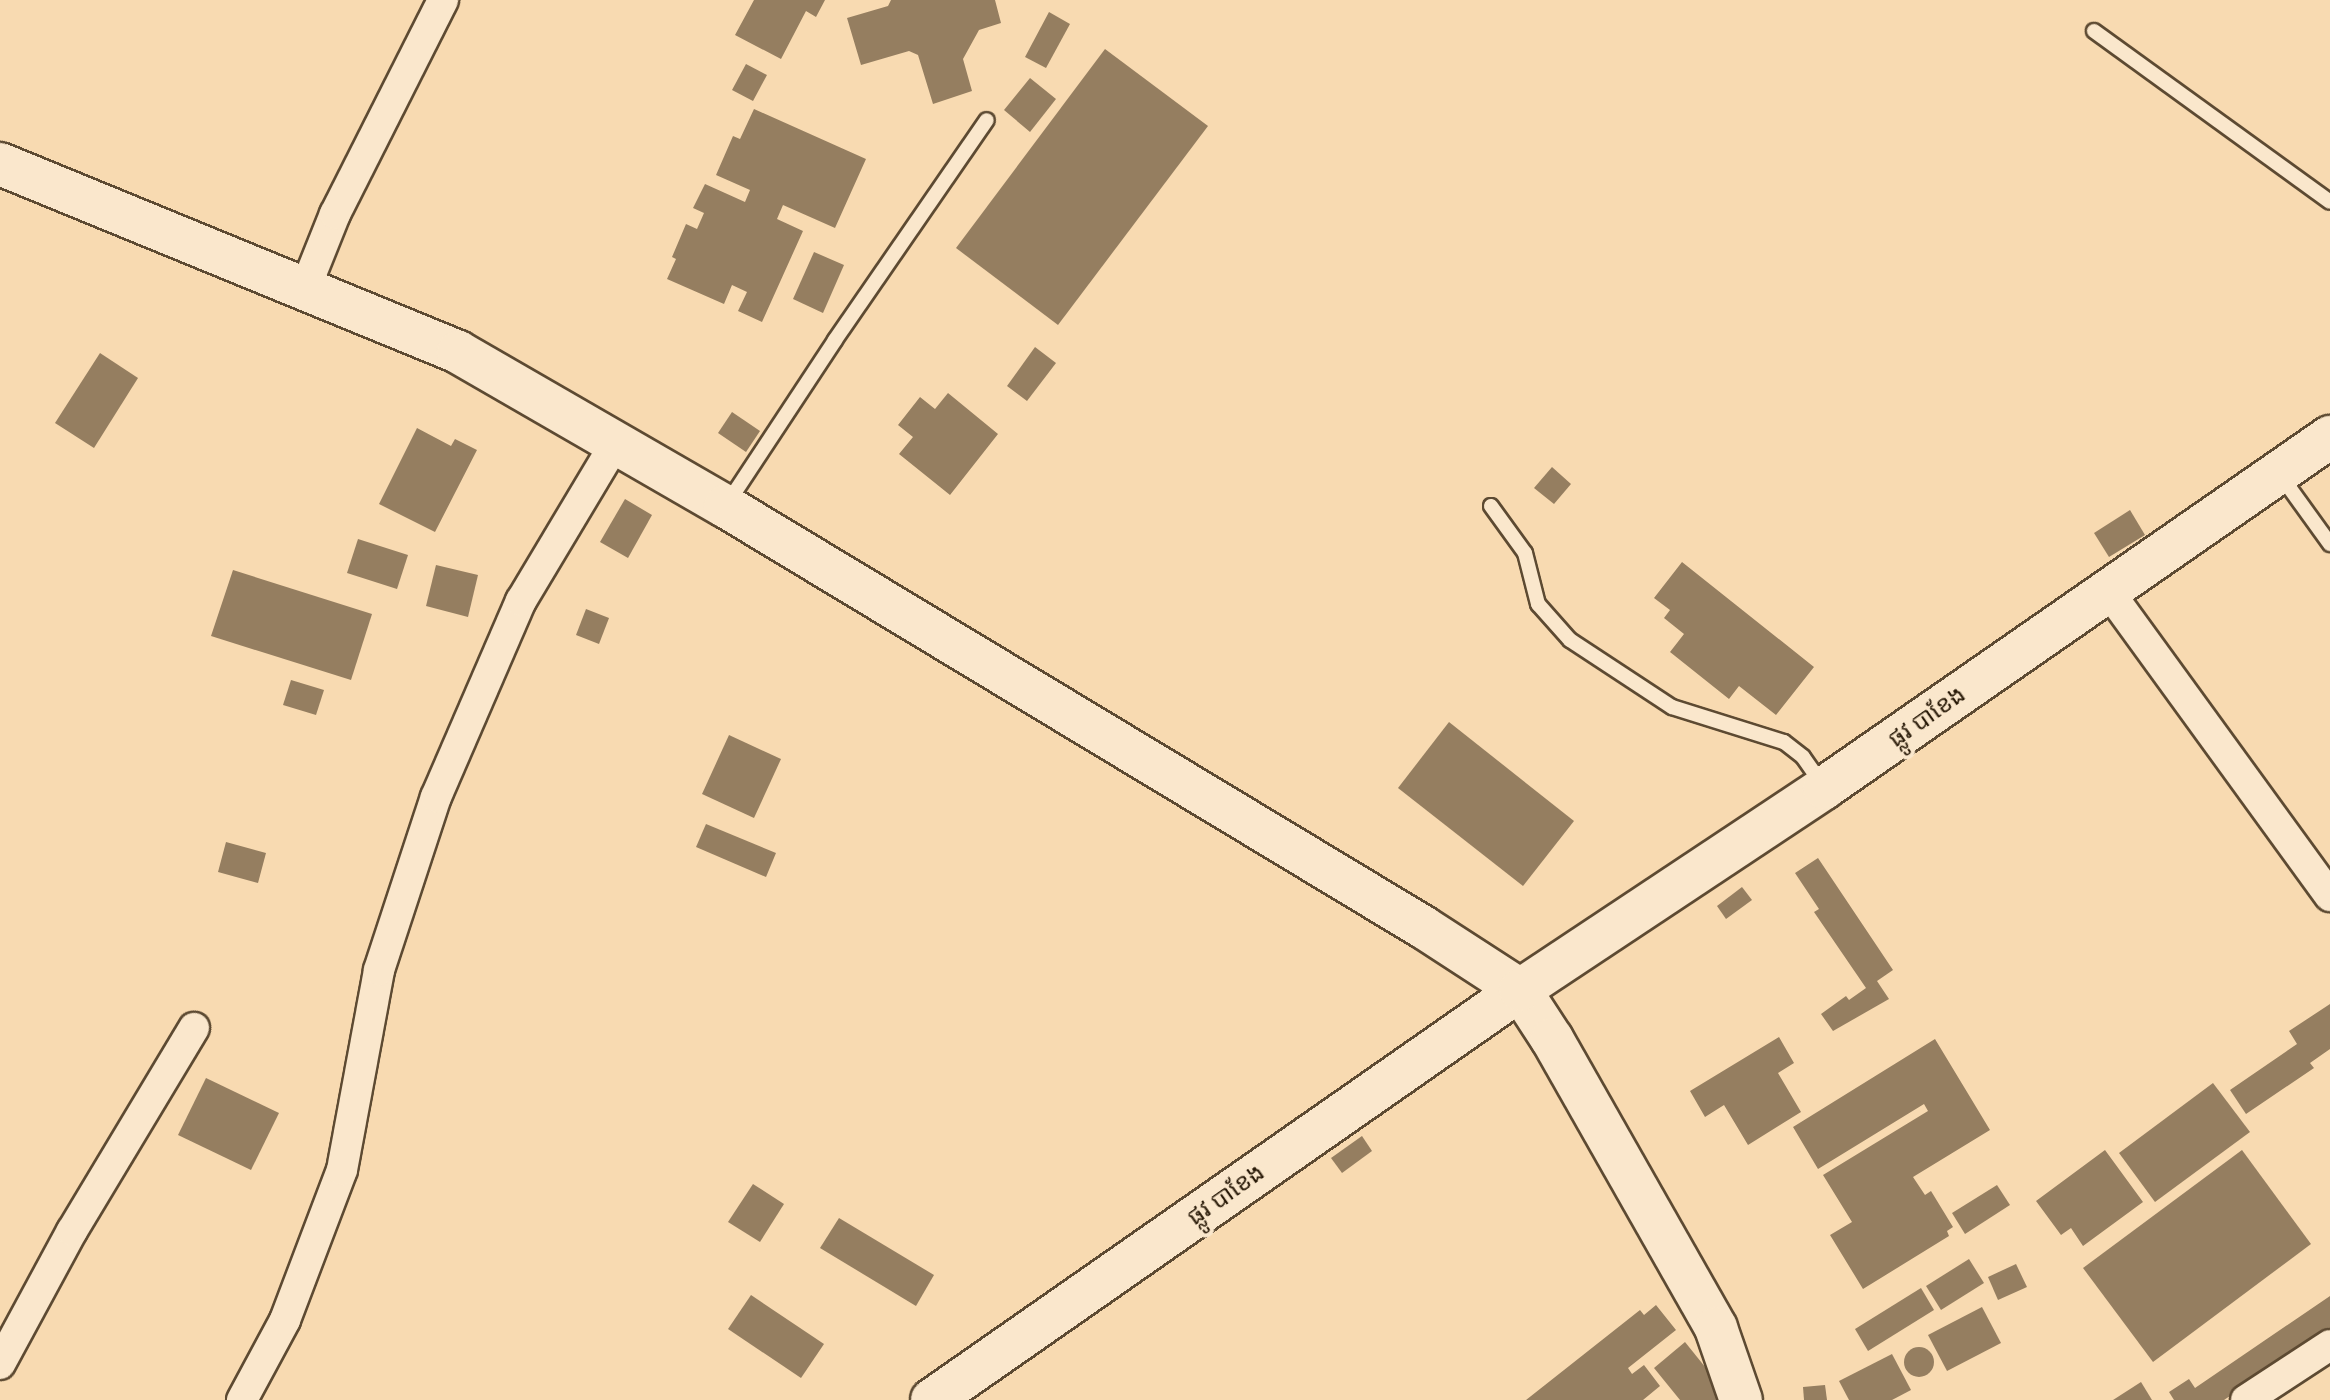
<!DOCTYPE html>
<html>
<head>
<meta charset="utf-8">
<style>
	body { margin:0 }
	#map { position:relative; width:2330px; height:1400px; overflow:hidden; background:#f8dab1; font-family:"IM FELL French Canon","Noto Sans Khmer",serif }
	div>[style] { position:absolute }
	[style*='--x'] { left:calc(var(--x)*1px); top:calc(var(--y)*1px); width:calc(var(--w)*1px); rotate:calc(var(--a)*1deg) }
	.building>* { inset:0; background:#957e60 }
	.round { border-radius:50% }
	.roads { filter:drop-shadow(2px 0 #5d4a32) drop-shadow(-2px 0 #5d4a32) drop-shadow(0 2px #5d4a32) drop-shadow(0 -2px #5d4a32) }
	.lane>* { height:14px; margin:-7px; padding:0 7px; transform-origin:7px; border-radius:7px; background:#fae7cc }
	.street>* { height:30px; margin:-15px; padding:0 15px; transform-origin:15px; border-radius:15px; background:#fae7cc }
	.secondary>* { height:42px; margin:-21px; padding:0 21px; transform-origin:21px; border-radius:21px; background:#fae7cc }
	span { translate:-50% -50%; white-space:nowrap; text-align:center; line-height:1.15; -webkit-text-stroke:8px #fae7cc; paint-order:stroke }
	.street-label { font-size:24px; color:#291a08 }
</style>
</head>
<body>
<div id="map">
	<div class="building">
		<div style="clip-path:polygon(754px 0,825px 0,816px 17px,806px 11px,781px 59px,735px 35px)"></div>
		<div style="clip-path:polygon(891px 0,995px 0,1001px 23px,979px 30px,963px 59px,972px 91px,933px 104px,918px 55px,909px 51px,861px 65px,847px 18px,888px 6px)"></div>
		<div style="clip-path:polygon(1049px 12px,1070px 24px,1046px 68px,1025px 57px)"></div>
		<div style="clip-path:polygon(1105px 49px,1208px 126px,1058px 325px,956px 248px)"></div>
		<div style="clip-path:polygon(746px 64px,767px 75px,753px 101px,732px 90px)"></div>
		<div style="clip-path:polygon(1030px 78px,1056px 99px,1030px 132px,1004px 110px)"></div>
		<div style="clip-path:polygon(754px 109px,866px 159px,835px 228px,783px 205px,777px 219px,803px 231px,762px 322px,738px 311px,747px 292px,732px 285px,724px 304px,667px 279px,676px 259px,672px 257px,686px 224px,697px 229px,704px 213px,693px 208px,705px 184px,745px 202px,750px 190px,716px 175px,733px 136px,740px 139px)"></div>
		<div style="clip-path:polygon(814px 252px,844px 265px,823px 313px,793px 299px)"></div>
		<div style="clip-path:polygon(1035px 347px,1056px 363px,1027px 401px,1007px 386px)"></div>
		<div style="clip-path:polygon(100px 353px,138px 378px,94px 448px,55px 423px)"></div>
		<div style="clip-path:polygon(948px 393px,998px 434px,950px 495px,899px 454px,913px 437px,898px 425px,920px 397px,935px 409px)"></div>
		<div style="clip-path:polygon(732px 412px,760px 431px,746px 452px,718px 433px)"></div>
		<div style="clip-path:polygon(417px 428px,451px 446px,455px 439px,477px 450px,435px 532px,379px 504px)"></div>
		<div style="clip-path:polygon(1552px 467px,1571px 484px,1554px 504px,1534px 488px)"></div>
		<div style="clip-path:polygon(625px 499px,652px 515px,628px 558px,600px 542px)"></div>
		<div style="clip-path:polygon(2130px 510px,2145px 535px,2109px 557px,2094px 533px)"></div>
		<div style="clip-path:polygon(358px 539px,408px 555px,397px 589px,347px 573px)"></div>
		<div style="clip-path:polygon(1682px 562px,1814px 667px,1776px 715px,1739px 686px,1729px 699px,1670px 652px,1684px 634px,1664px 618px,1670px 610px,1654px 598px)"></div>
		<div style="clip-path:polygon(436px 565px,478px 575px,468px 617px,426px 606px)"></div>
		<div style="clip-path:polygon(233px 570px,372px 614px,351px 680px,211px 636px)"></div>
		<div style="clip-path:polygon(586px 609px,609px 618px,599px 644px,576px 635px)"></div>
		<div style="clip-path:polygon(291px 680px,324px 690px,316px 715px,283px 705px)"></div>
		<div style="clip-path:polygon(1449px 722px,1574px 821px,1523px 886px,1398px 788px)"></div>
		<div style="clip-path:polygon(729px 735px,781px 759px,754px 818px,702px 794px)"></div>
		<div style="clip-path:polygon(706px 824px,776px 853px,766px 877px,696px 847px)"></div>
		<div style="clip-path:polygon(226px 842px,266px 853px,258px 883px,218px 872px)"></div>
		<div style="clip-path:polygon(1818px 858px,1893px 970px,1877px 981px,1889px 999px,1833px 1031px,1821px 1014px,1846px 996px,1849px 1000px,1866px 988px,1814px 912px,1819px 909px,1795px 873px)"></div>
		<div style="clip-path:polygon(1742px 887px,1752px 900px,1726px 919px,1717px 906px)"></div>
		<div style="clip-path:polygon(2330px 1004px,2330px 1049px,2310px 1063px,2314px 1068px,2246px 1114px,2230px 1090px,2297px 1044px,2289px 1031px)"></div>
		<div style="clip-path:polygon(1779px 1037px,1794px 1063px,1778px 1073px,1801px 1112px,1748px 1145px,1724px 1105px,1705px 1117px,1690px 1091px)"></div>
		<div style="clip-path:polygon(1935px 1039px,1990px 1130px,1913px 1177px,1925px 1195px,1931px 1191px,1953px 1227px,1947px 1231px,1949px 1236px,1863px 1289px,1830px 1235px,1852px 1222px,1823px 1175px,1928px 1111px,1924px 1104px,1818px 1169px,1793px 1127px)"></div>
		<div style="clip-path:polygon(206px 1078px,279px 1113px,251px 1170px,178px 1135px)"></div>
		<div style="clip-path:polygon(2213px 1083px,2250px 1132px,2155px 1202px,2119px 1153px)"></div>
		<div style="clip-path:polygon(1362px 1136px,1372px 1151px,1342px 1173px,1331px 1158px)"></div>
		<div style="clip-path:polygon(2105px 1150px,2143px 1202px,2083px 1246px,2071px 1228px,2061px 1235px,2036px 1201px)"></div>
		<div style="clip-path:polygon(2242px 1150px,2311px 1244px,2153px 1362px,2083px 1268px)"></div>
		<div style="clip-path:polygon(753px 1184px,784px 1204px,760px 1242px,728px 1222px)"></div>
		<div style="clip-path:polygon(1997px 1185px,2010px 1205px,1965px 1234px,1952px 1213px)"></div>
		<div style="clip-path:polygon(839px 1218px,934px 1275px,916px 1306px,820px 1248px)"></div>
		<div style="clip-path:polygon(1969px 1259px,1984px 1283px,1941px 1310px,1926px 1286px)"></div>
		<div style="clip-path:polygon(2016px 1264px,2027px 1287px,1998px 1300px,1988px 1277px)"></div>
		<div style="clip-path:polygon(1921px 1288px,1934px 1310px,1868px 1351px,1855px 1329px)"></div>
		<div style="clip-path:polygon(751px 1295px,824px 1344px,801px 1378px,728px 1329px)"></div>
		<div style="clip-path:polygon(2330px 1296px,2330px 1328px,2224px 1400px,2174px 1400px,2169px 1392px,2189px 1379px,2195px 1388px)"></div>
		<div style="clip-path:polygon(1656px 1305px,1676px 1330px,1628px 1368px,1632px 1374px,1644px 1365px,1660px 1386px,1643px 1400px,1526px 1400px,1640px 1310px,1644px 1315px)"></div>
		<div style="clip-path:polygon(1982px 1307px,2001px 1343px,1947px 1371px,1928px 1335px)"></div>
		<div style="clip-path:polygon(1685px 1342px,1718px 1383px,1721px 1400px,1680px 1400px,1654px 1368px)"></div>
		<div class="round" style="left:1904px;top:1347px;width:30px;height:30px"></div>
		<div style="clip-path:polygon(1892px 1354px,1911px 1390px,1892px 1400px,1849px 1400px,1839px 1381px)"></div>
		<div style="clip-path:polygon(2141px 1382px,2152px 1400px,2113px 1400px)"></div>
		<div style="clip-path:polygon(1825px 1385px,1827px 1400px,1804px 1400px,1803px 1387px)"></div>
	</div>
	<div class="roads">
		<div class="lane">
			<div style="--x:2094;--y:31;--w:291;--a:35.9"></div>
			<div style="--x:2281;--y:476;--w:84;--a:54.2"></div>
			<div style="--x:727;--y:504;--w:196;--a:-56.6"></div>
			<div style="--x:835;--y:340;--w:267;--a:-55.4"></div>
			<div style="--x:1491;--y:506;--w:58;--a:54.1"></div>
			<div style="--x:1525;--y:553;--w:53;--a:75.7"></div>
			<div style="--x:1538;--y:604;--w:48;--a:48.4"></div>
			<div style="--x:1570;--y:640;--w:122;--a:33.3"></div>
			<div style="--x:1672;--y:707;--w:117;--a:17.4"></div>
			<div style="--x:1784;--y:742;--w:24;--a:38"></div>
			<div style="--x:1803;--y:757;--w:33;--a:55"></div>
		</div>
		<div class="street">
			<div style="--x:305;--y:289;--w:81;--a:-68.2"></div>
			<div style="--x:335;--y:214;--w:240;--a:-63.2"></div>
			<div style="--x:2109;--y:592;--w:376;--a:54"></div>
			<div style="--x:0;--y:1364;--w:151;--a:-61.6"></div>
			<div style="--x:72;--y:1231;--w:237;--a:-59"></div>
			<div style="--x:242;--y:1400;--w:91;--a:-61.7"></div>
			<div style="--x:285;--y:1320;--w:160;--a:-69.2"></div>
			<div style="--x:342;--y:1170;--w:203;--a:-79.5"></div>
			<div style="--x:379;--y:970;--w:182;--a:-71.8"></div>
			<div style="--x:436;--y:797;--w:214;--a:-66.6"></div>
			<div style="--x:521;--y:601;--w:183;--a:-59.1"></div>
			<div style="--x:2246;--y:1400;--w:100;--a:-33.2"></div>
		</div>
		<div class="secondary">
			<div style="--x:0;--y:164;--w:495;--a:22.3"></div>
			<div style="--x:458;--y:352;--w:308;--a:30"></div>
			<div style="--x:725;--y:506;--w:815;--a:31.1"></div>
			<div style="--x:1423;--y:927;--w:116;--a:33"></div>
			<div style="--x:1520;--y:990;--w:59;--a:56.9"></div>
			<div style="--x:1552;--y:1039;--w:332;--a:60.4"></div>
			<div style="--x:1716;--y:1328;--w:76;--a:70.9"></div>
			<div style="--x:932;--y:1400;--w:717;--a:-34.89"></div>
			<div style="--x:1520;--y:990;--w:365;--a:-33.6"></div>
			<div style="--x:1824;--y:788;--w:616;--a:-34.75"></div>
		</div>
	</div>
	<div class="street-label">
		<span style="left:1927px;top:717px;rotate:-35deg">ផ្លូវ បាខែង</span>
		<span style="left:1226px;top:1195px;rotate:-35deg">ផ្លូវ បាខែង</span>
	</div>
</div>
</body>
</html>
